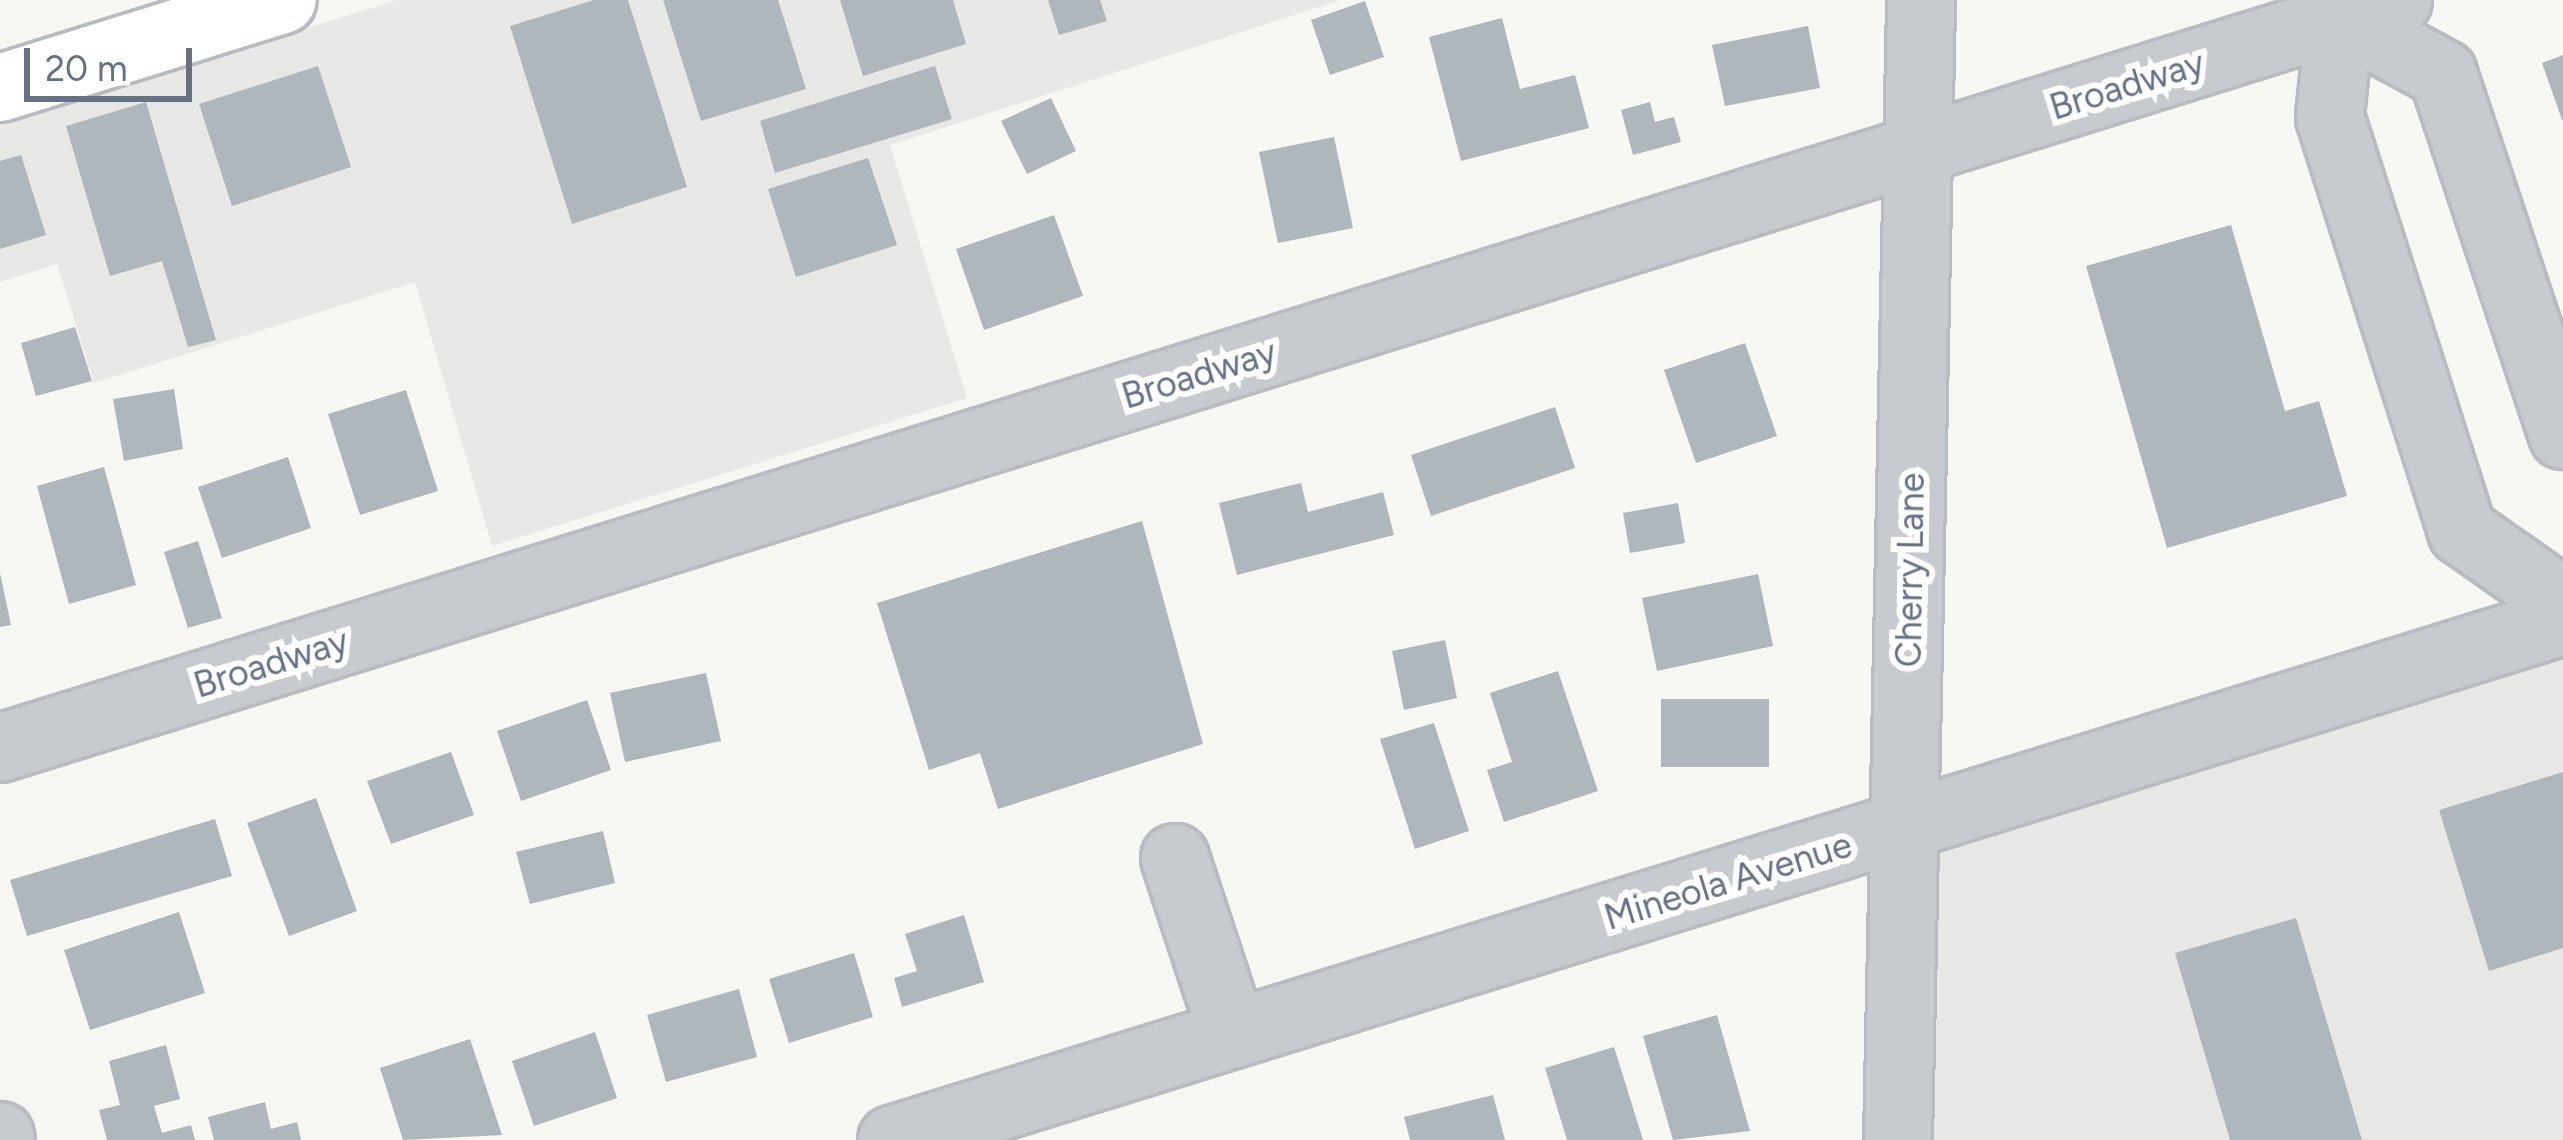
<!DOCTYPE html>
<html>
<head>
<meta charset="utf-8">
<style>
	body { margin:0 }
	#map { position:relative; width:2563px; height:1140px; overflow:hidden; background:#f7f7f4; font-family:Figtree,sans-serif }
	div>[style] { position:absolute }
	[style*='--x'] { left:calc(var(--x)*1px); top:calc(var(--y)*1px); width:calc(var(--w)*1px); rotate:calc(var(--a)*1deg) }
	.built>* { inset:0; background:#e8e8e7 }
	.building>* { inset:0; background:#afb6bc }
	.roads { filter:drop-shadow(3px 0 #b8bbc0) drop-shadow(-3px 0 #b8bbc0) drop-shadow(0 3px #b8bbc0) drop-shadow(0 -3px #b8bbc0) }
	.minor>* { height:66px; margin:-33px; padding:0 33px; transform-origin:33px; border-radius:33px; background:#c7cace }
	.major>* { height:66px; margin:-33px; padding:0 33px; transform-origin:33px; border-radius:33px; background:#fff }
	span { translate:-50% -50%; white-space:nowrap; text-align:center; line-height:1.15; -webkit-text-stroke:12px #fff; paint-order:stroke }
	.street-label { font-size:36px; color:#657286 }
	.scale { position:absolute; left:24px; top:48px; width:168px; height:54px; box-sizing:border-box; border:6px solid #657286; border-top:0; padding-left:15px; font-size:36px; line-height:42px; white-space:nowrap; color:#657286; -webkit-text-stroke:9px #fff; paint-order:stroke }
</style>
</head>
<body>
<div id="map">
	<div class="built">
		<div style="clip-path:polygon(397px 0,1341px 0,890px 145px,967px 398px,492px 546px,415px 282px,94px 383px,57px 264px,0 282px,0 124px)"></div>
		<div style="clip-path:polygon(2563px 625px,2563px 1140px,1899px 1140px,1907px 819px)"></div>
	</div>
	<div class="building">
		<div style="clip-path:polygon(594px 0,628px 0,687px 187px,572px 224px,510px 26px)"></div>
		<div style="clip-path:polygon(663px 0,778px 0,806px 89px,701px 121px)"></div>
		<div style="clip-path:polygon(840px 0,953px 0,966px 44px,863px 76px)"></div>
		<div style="clip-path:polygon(1048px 0,1100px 0,1107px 21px,1059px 35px)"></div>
		<div style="clip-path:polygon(1365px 1px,1384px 57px,1330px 75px,1311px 20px)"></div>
		<div style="clip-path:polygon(1502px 18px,1520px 89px,1575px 75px,1589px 128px,1461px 161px,1429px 37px)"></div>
		<div style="clip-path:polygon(1808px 26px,1820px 88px,1725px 106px,1712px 45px)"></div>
		<div style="clip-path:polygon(2563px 55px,2563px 120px,2562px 120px,2542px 63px)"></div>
		<div style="clip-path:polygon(318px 66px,351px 167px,232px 206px,199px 104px)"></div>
		<div style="clip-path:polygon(935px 66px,952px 119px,775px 173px,760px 121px)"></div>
		<div style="clip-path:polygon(1051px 98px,1076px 151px,1027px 174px,1001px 121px)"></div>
		<div style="clip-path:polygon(146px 102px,216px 340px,188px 347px,162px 261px,110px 276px,66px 126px)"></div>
		<div style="clip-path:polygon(1650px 102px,1655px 122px,1674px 117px,1681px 142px,1633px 155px,1621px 110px)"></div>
		<div style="clip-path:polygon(1334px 137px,1353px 228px,1278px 243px,1259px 152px)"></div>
		<div style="clip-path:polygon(21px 155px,46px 235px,0 249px,0 161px)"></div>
		<div style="clip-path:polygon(868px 158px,897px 245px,796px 277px,768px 189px)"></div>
		<div style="clip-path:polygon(1054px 215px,1083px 296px,984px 330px,956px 249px)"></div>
		<div style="clip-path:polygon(2231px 225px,2285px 411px,2319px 401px,2347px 496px,2167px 548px,2086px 266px)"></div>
		<div style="clip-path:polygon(75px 327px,92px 381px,36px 396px,21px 343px)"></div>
		<div style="clip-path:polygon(1745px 343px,1777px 436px,1696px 463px,1664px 370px)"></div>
		<div style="clip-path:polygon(174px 389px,183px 449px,124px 461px,113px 399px)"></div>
		<div style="clip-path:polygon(406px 390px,438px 491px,360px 515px,328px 414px)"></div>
		<div style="clip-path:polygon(1555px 407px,1575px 468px,1431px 516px,1411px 455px)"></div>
		<div style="clip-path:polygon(288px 457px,311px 528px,222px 558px,198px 487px)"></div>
		<div style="clip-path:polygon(104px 467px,136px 585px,69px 604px,37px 486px)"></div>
		<div style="clip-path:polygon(1301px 483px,1308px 512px,1383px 492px,1394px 535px,1237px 575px,1219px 503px)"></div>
		<div style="clip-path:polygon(1678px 503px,1685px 543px,1630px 553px,1623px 513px)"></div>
		<div style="clip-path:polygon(1142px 521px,1203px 744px,998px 809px,980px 753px,929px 770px,877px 603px)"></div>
		<div style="clip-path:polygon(198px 541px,222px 618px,188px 628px,164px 552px)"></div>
		<div style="clip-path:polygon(0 573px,11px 625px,0 627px)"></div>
		<div style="clip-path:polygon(1758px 574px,1773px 646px,1657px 671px,1642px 598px)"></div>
		<div style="clip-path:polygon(1445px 640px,1457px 698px,1404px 710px,1392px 651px)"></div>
		<div style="clip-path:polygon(1558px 671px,1598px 791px,1504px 822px,1487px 770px,1512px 762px,1490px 693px)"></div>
		<div style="clip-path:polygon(706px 673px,721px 741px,625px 762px,610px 693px)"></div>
		<div style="clip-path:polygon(1661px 699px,1769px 699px,1769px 767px,1661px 767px)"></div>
		<div style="clip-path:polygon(587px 700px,611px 770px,521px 801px,497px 731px)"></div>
		<div style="clip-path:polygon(1434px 723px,1469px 831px,1415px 849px,1380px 739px)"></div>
		<div style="clip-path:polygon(451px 752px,474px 815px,391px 844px,367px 781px)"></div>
		<div style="clip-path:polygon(2563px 772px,2563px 948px,2489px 971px,2439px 810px)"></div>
		<div style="clip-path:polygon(316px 798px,357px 911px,289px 936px,247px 823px)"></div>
		<div style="clip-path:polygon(215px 819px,232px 876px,27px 936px,10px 880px)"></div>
		<div style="clip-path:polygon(603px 831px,615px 883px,530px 904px,516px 852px)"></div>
		<div style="clip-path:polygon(179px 912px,205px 993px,90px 1030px,64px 950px)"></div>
		<div style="clip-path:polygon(964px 915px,984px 982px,902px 1007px,894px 978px,917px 971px,905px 934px)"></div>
		<div style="clip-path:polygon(2296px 918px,2362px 1140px,2230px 1140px,2175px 953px)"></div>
		<div style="clip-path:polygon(854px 953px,873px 1017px,789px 1043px,769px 979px)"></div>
		<div style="clip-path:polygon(739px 989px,757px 1057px,666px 1082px,647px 1015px)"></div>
		<div style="clip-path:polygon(1717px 1015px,1750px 1131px,1673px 1140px,1643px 1036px)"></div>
		<div style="clip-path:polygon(595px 1032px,617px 1098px,534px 1126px,512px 1061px)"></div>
		<div style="clip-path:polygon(470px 1039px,502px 1135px,403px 1140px,380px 1068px)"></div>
		<div style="clip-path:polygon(166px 1045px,180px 1099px,154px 1106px,162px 1133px,191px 1125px,195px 1140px,107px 1140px,99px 1110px,120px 1105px,109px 1061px)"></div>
		<div style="clip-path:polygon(1614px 1047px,1643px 1140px,1567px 1140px,1545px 1068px)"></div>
		<div style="clip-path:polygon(1493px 1095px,1505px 1140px,1410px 1140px,1404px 1117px)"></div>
		<div style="clip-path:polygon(265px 1102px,271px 1129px,297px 1122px,301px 1140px,214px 1140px,208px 1117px)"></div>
	</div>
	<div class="roads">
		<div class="minor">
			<div style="--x:2563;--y:435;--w:380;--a:-108.4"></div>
			<div style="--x:2443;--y:74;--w:117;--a:-151.5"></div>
			<div style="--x:2340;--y:18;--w:100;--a:95.8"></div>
			<div style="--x:2330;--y:117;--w:435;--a:72.3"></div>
			<div style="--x:2462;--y:531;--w:123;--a:35.1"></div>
			<div style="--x:0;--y:748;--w:2512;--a:-17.32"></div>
			<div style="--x:1175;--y:858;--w:185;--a:71.8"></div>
			<div style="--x:0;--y:1136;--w:4;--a:76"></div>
			<div style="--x:892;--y:1140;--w:1750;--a:-17.25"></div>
			<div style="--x:1898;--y:1140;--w:1140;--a:-88.84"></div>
		</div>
		<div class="major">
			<div style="--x:0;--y:88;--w:296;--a:-17.3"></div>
		</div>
	</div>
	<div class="street-label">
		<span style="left:2127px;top:85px;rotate:-17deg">Broadway</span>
		<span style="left:1199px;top:374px;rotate:-17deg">Broadway</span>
		<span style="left:1910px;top:570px;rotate:-89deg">Cherry Lane</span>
		<span style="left:271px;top:663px;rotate:-17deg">Broadway</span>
		<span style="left:1728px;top:881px;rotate:-17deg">Mineola Avenue</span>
	</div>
	<div class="scale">20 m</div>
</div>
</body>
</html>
